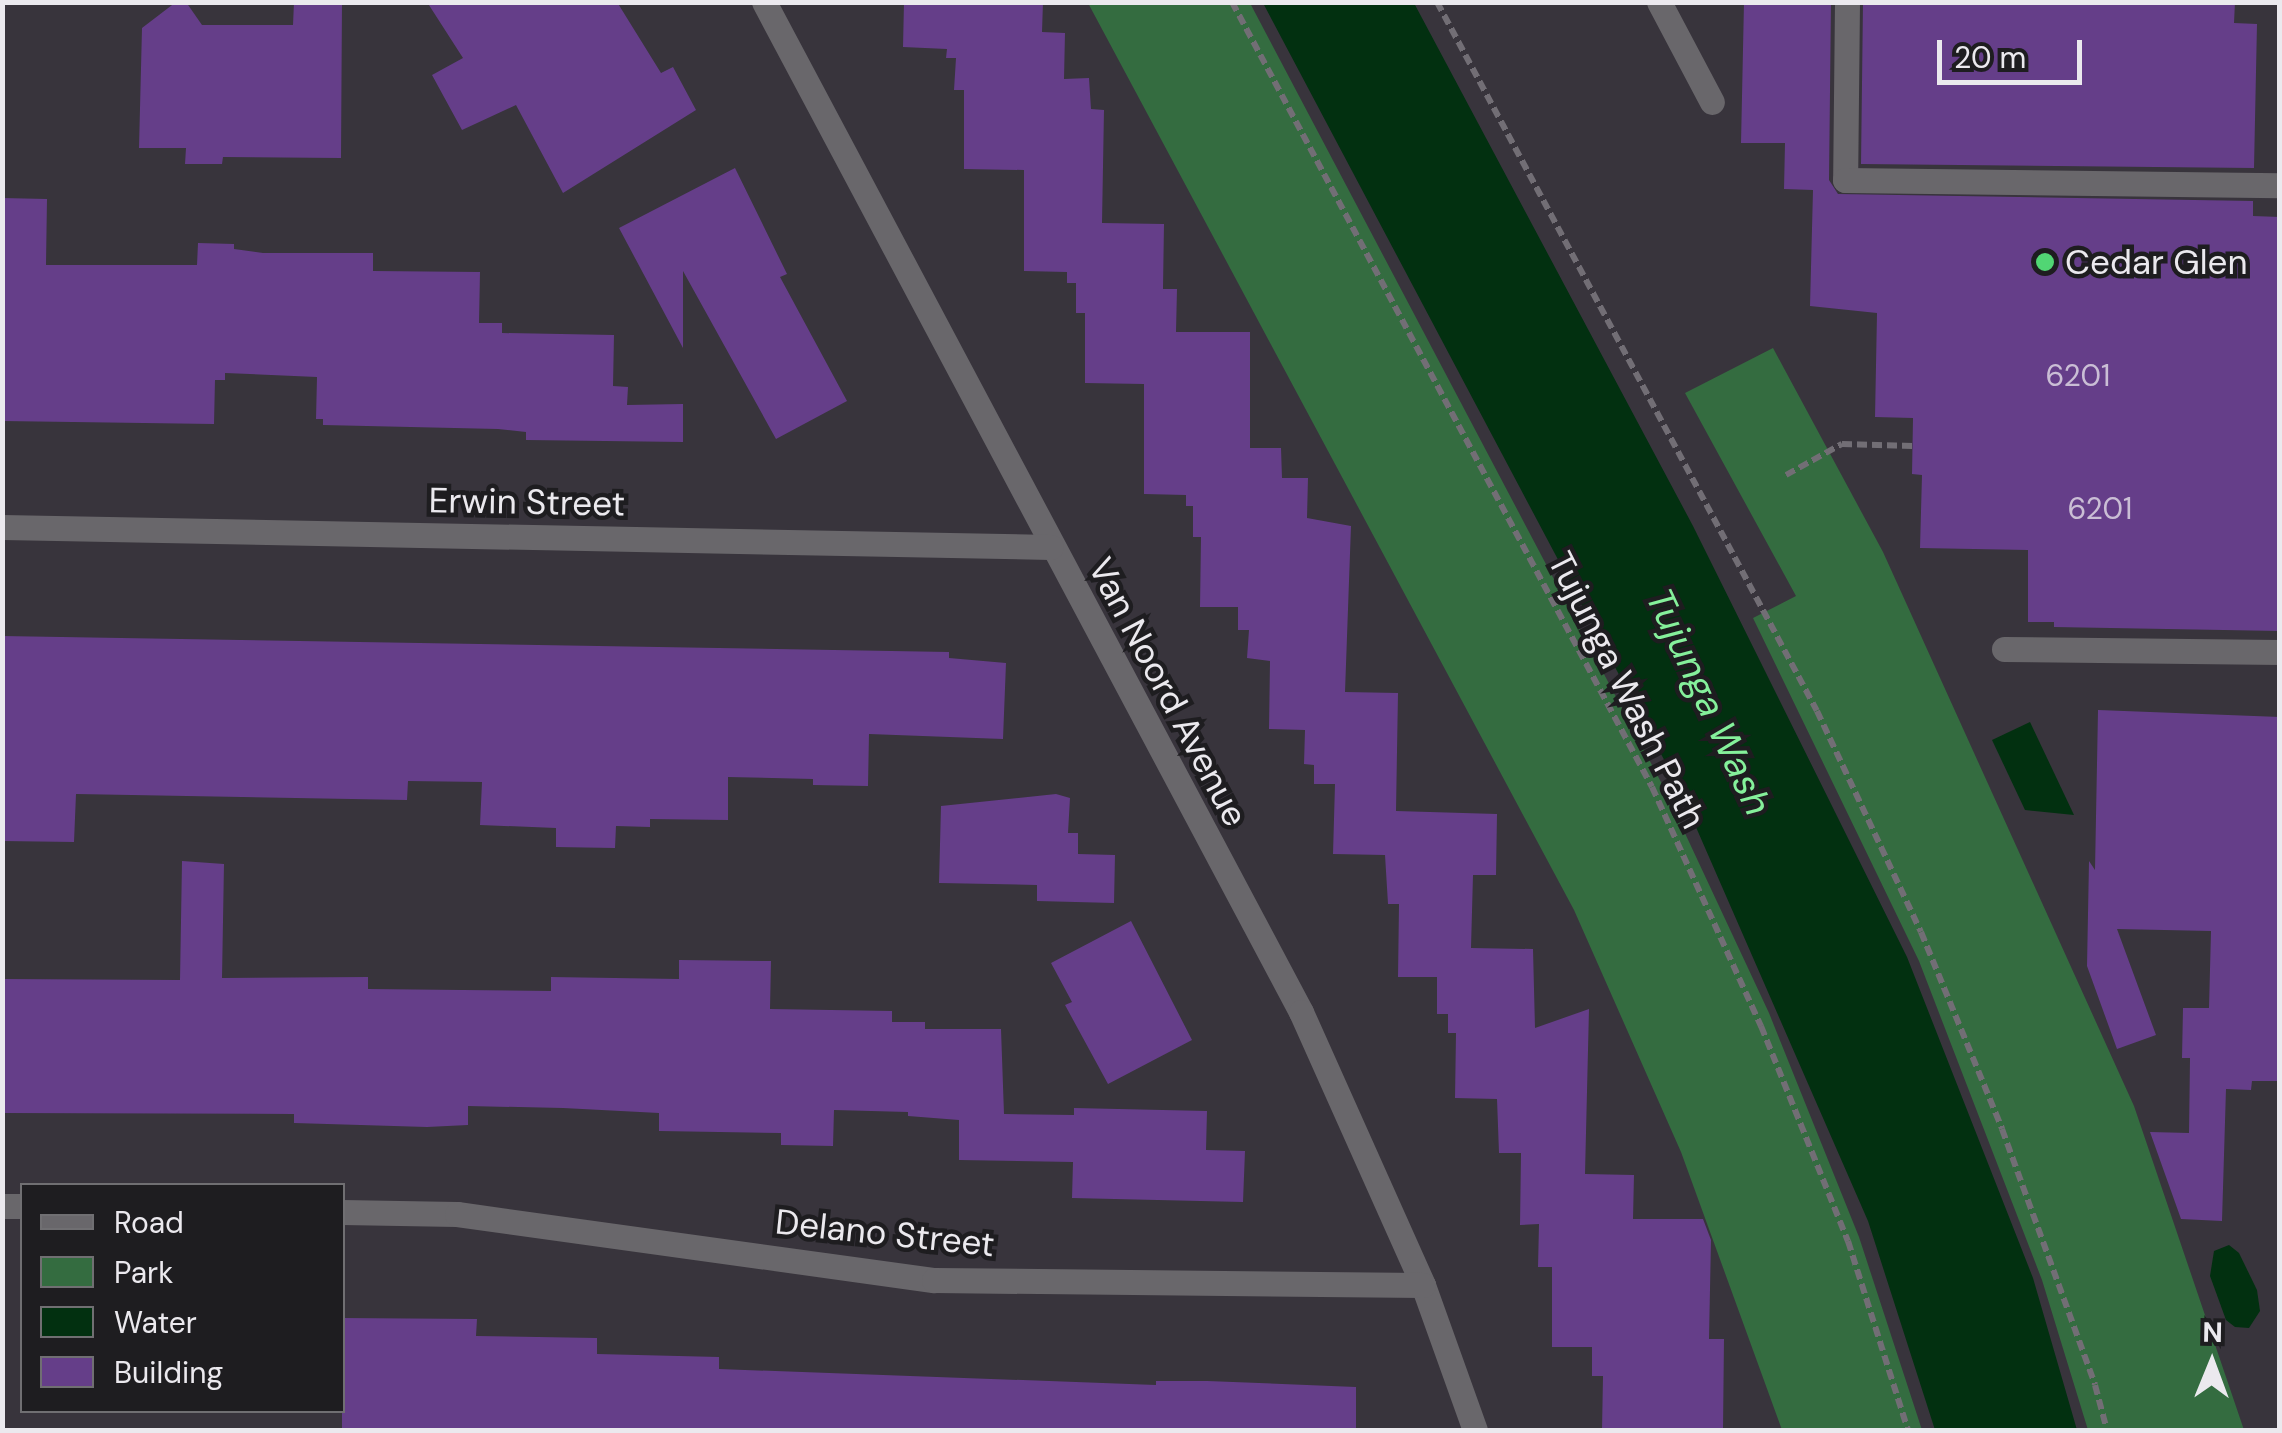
<!DOCTYPE html>
<html>
<head>
<meta charset="utf-8">
<style>
	body { margin:0 }
	#map { position:relative; width:2282px; height:1433px; overflow:hidden; background:#38343c; font-family:"DM Sans",sans-serif }
	div>[style] { position:absolute }
	[style*='--x'] { left:calc(var(--x)*1px); top:calc(var(--y)*1px); width:calc(var(--w)*1px); rotate:calc(var(--a)*1deg) }
	.green>* { inset:0; background:#346c40 }
	.water>* { inset:0; background:#023010 }
	.building>* { inset:0; background:#653e89 }
	.path>* { height:6px; margin-top:-3px; transform-origin:0; background:repeating-linear-gradient(90deg,#726e75 0 10px,transparent 0 15px) }
	.minor>* { height:25px; margin:-12.5px; padding:0 12.5px; transform-origin:12.5px; border-radius:12.5px; background:#69676b }
	.dots>* { width:28px; height:28px; translate:-50% -50%; box-sizing:border-box; border:5px solid #1e1d20; border-radius:50% }
	span { translate:-50% -50%; white-space:nowrap; text-align:center; line-height:1.15; -webkit-text-stroke:9px #1e1d20; paint-order:stroke }
	.number-label { font-size:30px; color:#cabed5 }
	.number-label span { -webkit-text-stroke-width:0 }
	.poi-label { font-size:35px; color:#ebe9ee }
	.left { translate:0 -50%; text-align:left }
	.street-label { font-size:35px; color:#ebe9ee }
	.water-label { font-size:38px; color:#85f09b; font-style:italic }
	.frame { position:absolute; inset:0; border:5px solid #ebe9ee; pointer-events:none }
	.legend { position:absolute; left:20px; top:1183px; width:325px; height:230px; box-sizing:border-box; background:#1e1d20; border:2px solid #706f72; margin:0; padding:12px 18px; list-style:none; font-size:30px; color:#ebe9ee }
	.legend li { display:flex; align-items:center; gap:20px; height:50px }
	.legend b { width:50px; border:2px solid #706f72 }
	.north { position:absolute; left:2162px; top:1313px; width:100px; height:100px; -webkit-text-stroke:8px #1e1d20; paint-order:stroke; rotate:1deg; font-size:28px; font-weight:700; line-height:40px; text-align:center; color:#ebe9ee }
	.north::after { content:''; display:block; margin:auto; width:35px; height:45px; background:#ebe9ee; clip-path:polygon(50% 0,100% 100%,50% 72%,0 100%) }
	.scale { position:absolute; left:1937px; top:40px; width:145px; height:45px; box-sizing:border-box; border:5px solid #ebe9ee; border-top:0; padding-left:12px; font-size:30px; line-height:35px; white-space:nowrap; color:#ebe9ee; -webkit-text-stroke:8px #1e1d20; paint-order:stroke }
</style>
</head>
<body>
<div id="map">
	<div class="green">
		<div style="clip-path:polygon(1088px 3px,1250px 3px,1662px 784px,1769px 1013px,1859px 1237px,1922px 1430px,1782px 1430px,1681px 1152px,1574px 910px)"></div>
		<div style="clip-path:polygon(1773px 348px,1883px 552px,2134px 1106px,2244px 1430px,2088px 1430px,2042px 1280px,1919px 961px,1753px 618px,1796px 596px,1685px 393px)"></div>
	</div>
	<div class="water">
		<div style="clip-path:polygon(1263px 3px,1414px 3px,1693px 526px,1907px 957px,2033px 1278px,2077px 1430px,1935px 1430px,1868px 1221px,1678px 786px)"></div>
		<div style="clip-path:polygon(2030px 722px,2074px 815px,2025px 810px,1992px 740px)"></div>
		<div style="clip-path:polygon(2229px 1245px,2239px 1253px,2257px 1290px,2260px 1311px,2249px 1328px,2235px 1327px,2226px 1320px,2210px 1276px,2214px 1251px)"></div>
	</div>
	<div class="building">
		<div style="clip-path:polygon(176px 2px,186px 2px,202px 25px,293px 25px,294px 2px,342px 2px,341px 158px,223px 157px,222px 164px,185px 164px,186px 148px,139px 148px,142px 28px)"></div>
		<div style="clip-path:polygon(427px 2px,617px 2px,661px 73px,673px 67px,696px 110px,563px 193px,516px 105px,462px 130px,432px 75px,463px 58px)"></div>
		<div style="clip-path:polygon(904px 2px,1043px 2px,1042px 32px,1065px 33px,1064px 79px,1089px 78px,1091px 109px,1104px 110px,1102px 223px,1164px 224px,1163px 289px,1177px 289px,1176px 332px,1250px 332px,1250px 448px,1281px 448px,1282px 478px,1308px 478px,1307px 518px,1351px 526px,1345px 692px,1398px 693px,1396px 811px,1497px 814px,1496px 875px,1473px 875px,1471px 948px,1533px 949px,1535px 1028px,1589px 1009px,1585px 1174px,1634px 1175px,1633px 1219px,1703px 1219px,1711px 1240px,1709px 1339px,1724px 1339px,1723px 1430px,1602px 1430px,1603px 1376px,1592px 1376px,1592px 1347px,1552px 1347px,1552px 1267px,1538px 1267px,1539px 1224px,1520px 1225px,1521px 1153px,1499px 1153px,1497px 1099px,1455px 1098px,1456px 1033px,1448px 1033px,1448px 1014px,1437px 1014px,1437px 977px,1398px 977px,1399px 904px,1388px 904px,1385px 855px,1333px 854px,1335px 784px,1314px 784px,1314px 765px,1304px 764px,1305px 730px,1269px 729px,1270px 661px,1247px 658px,1249px 630px,1238px 630px,1238px 607px,1200px 607px,1201px 537px,1193px 537px,1193px 506px,1186px 506px,1186px 495px,1144px 494px,1144px 384px,1085px 383px,1085px 313px,1076px 313px,1076px 283px,1067px 283px,1067px 272px,1024px 271px,1024px 170px,964px 169px,964px 90px,954px 90px,956px 58px,946px 58px,947px 49px,903px 47px)"></div>
		<div style="clip-path:polygon(1744px 2px,1831px 2px,1829px 180px,1838px 194px,2253px 201px,2253px 216px,2280px 217px,2280px 631px,2054px 627px,2054px 622px,2028px 622px,2028px 550px,1920px 548px,1922px 475px,1912px 474px,1913px 418px,1875px 417px,1877px 313px,1810px 306px,1813px 190px,1784px 189px,1785px 143px,1741px 143px)"></div>
		<div style="clip-path:polygon(1863px 2px,2235px 2px,2234px 23px,2257px 24px,2254px 168px,1861px 164px)"></div>
		<div style="clip-path:polygon(735px 168px,787px 274px,780px 277px,847px 401px,776px 439px,683px 271px,683px 348px,619px 228px)"></div>
		<div style="clip-path:polygon(2px 198px,47px 199px,46px 265px,197px 265px,198px 243px,234px 244px,234px 249px,263px 253px,373px 253px,373px 271px,480px 272px,479px 323px,502px 323px,502px 333px,614px 335px,613px 386px,628px 387px,627px 405px,683px 404px,683px 442px,526px 440px,526px 432px,498px 429px,323px 425px,323px 419px,316px 419px,317px 377px,225px 373px,225px 380px,215px 380px,214px 424px,2px 421px)"></div>
		<div style="clip-path:polygon(2px 636px,949px 652px,949px 658px,1006px 663px,1003px 739px,869px 734px,868px 786px,813px 785px,813px 779px,728px 777px,728px 820px,650px 819px,650px 827px,616px 826px,615px 848px,556px 847px,556px 828px,480px 825px,482px 782px,408px 781px,407px 800px,76px 794px,74px 842px,2px 841px)"></div>
		<div style="clip-path:polygon(2098px 710px,2280px 717px,2280px 1081px,2252px 1081px,2251px 1090px,2226px 1089px,2222px 1221px,2181px 1219px,2150px 1132px,2189px 1133px,2190px 1058px,2182px 1058px,2183px 1008px,2209px 1008px,2211px 931px,2117px 929px,2156px 1035px,2117px 1049px,2087px 966px,2089px 861px,2095px 870px)"></div>
		<div style="clip-path:polygon(1056px 794px,1070px 798px,1068px 833px,1078px 833px,1078px 854px,1115px 855px,1114px 903px,1037px 901px,1037px 885px,939px 883px,941px 806px)"></div>
		<div style="clip-path:polygon(182px 861px,224px 864px,222px 978px,368px 977px,368px 989px,551px 991px,551px 977px,679px 979px,679px 960px,771px 961px,770px 1009px,892px 1011px,892px 1022px,925px 1022px,925px 1029px,1001px 1029px,1004px 1114px,1074px 1115px,1074px 1108px,1207px 1111px,1206px 1150px,1245px 1151px,1243px 1202px,1072px 1198px,1073px 1162px,959px 1160px,959px 1120px,908px 1116px,908px 1112px,834px 1110px,833px 1146px,781px 1145px,781px 1133px,659px 1131px,659px 1113px,563px 1108px,468px 1106px,468px 1125px,427px 1127px,294px 1123px,294px 1114px,2px 1113px,2px 979px,180px 980px)"></div>
		<div style="clip-path:polygon(1131px 921px,1192px 1040px,1108px 1084px,1065px 1005px,1072px 1002px,1051px 963px)"></div>
		<div style="clip-path:polygon(342px 1318px,477px 1319px,476px 1336px,597px 1338px,597px 1354px,719px 1357px,719px 1369px,1156px 1385px,1156px 1381px,1207px 1381px,1356px 1387px,1356px 1430px,342px 1430px)"></div>
	</div>
	<div class="path">
		<div style="--x:1232;--y:2;--w:890;--a:61.85"></div>
		<div style="--x:1652;--y:787;--w:263;--a:65.5"></div>
		<div style="--x:1761;--y:1026;--w:232;--a:68"></div>
		<div style="--x:1848;--y:1241;--w:198;--a:72.4"></div>
		<div style="--x:1437;--y:2;--w:804;--a:61.81"></div>
		<div style="--x:1817;--y:711;--w:244;--a:64.8"></div>
		<div style="--x:1921;--y:932;--w:213;--a:67.6"></div>
		<div style="--x:2002;--y:1129;--w:272;--a:70"></div>
		<div style="--x:2095;--y:1385;--w:47;--a:75.1"></div>
		<div style="--x:1786;--y:475;--w:64;--a:-29"></div>
		<div style="--x:1842;--y:444;--w:71;--a:1.6"></div>
	</div>
	<div class="minor">
		<div style="--x:764;--y:2;--w:1144;--a:62"></div>
		<div style="--x:1301;--y:1012;--w:299;--a:65.9"></div>
		<div style="--x:1423;--y:1285;--w:154;--a:70.3"></div>
		<div style="--x:1659;--y:2;--w:113;--a:62.1"></div>
		<div style="--x:1847;--y:2;--w:178;--a:90.6"></div>
		<div style="--x:1845;--y:180;--w:435;--a:0.7"></div>
		<div style="--x:2;--y:527;--w:1049;--a:1.09"></div>
		<div style="--x:2004;--y:649;--w:276;--a:0.6"></div>
		<div style="--x:2;--y:1206;--w:20;--a:0"></div>
		<div style="--x:342;--y:1212;--w:115;--a:1"></div>
		<div style="--x:457;--y:1214;--w:482;--a:7.9"></div>
		<div style="--x:934;--y:1280;--w:489;--a:0.6"></div>
	</div>
	<div class="dots">
		<div style="left:2045px;top:262px;background:#51d674"></div>
	</div>
	<div class="number-label">
		<span style="left:2078px;top:376px">6201</span>
		<span style="left:2100px;top:509px">6201</span>
	</div>
	<div class="poi-label">
		<span class="left" style="left:2065px;top:262px">Cedar Glen</span>
	</div>
	<div class="street-label">
		<span style="left:527px;top:502px;rotate:1deg">Erwin Street</span>
		<span style="left:1627px;top:690px;rotate:63deg">Tujunga Wash Path</span>
		<span style="left:1168px;top:692px;rotate:62deg">Van Noord Avenue</span>
		<span style="left:885px;top:1233px;rotate:6deg">Delano Street</span>
	</div>
	<div class="water-label">
		<span style="left:1708px;top:702px;rotate:65deg">Tujunga Wash</span>
	</div>
	<div class="frame"></div>
	<ul class="legend">
	<li><b style="height:12px;background:#69676b"></b>Road</li>
	<li><b style="height:28px;background:#346c40"></b>Park</li>
	<li><b style="height:28px;background:#023010"></b>Water</li>
	<li><b style="height:28px;background:#653e89"></b>Building</li>
	</ul>
	<div class="north">N</div>
	<div class="scale">20 m</div>
</div>
</body>
</html>
